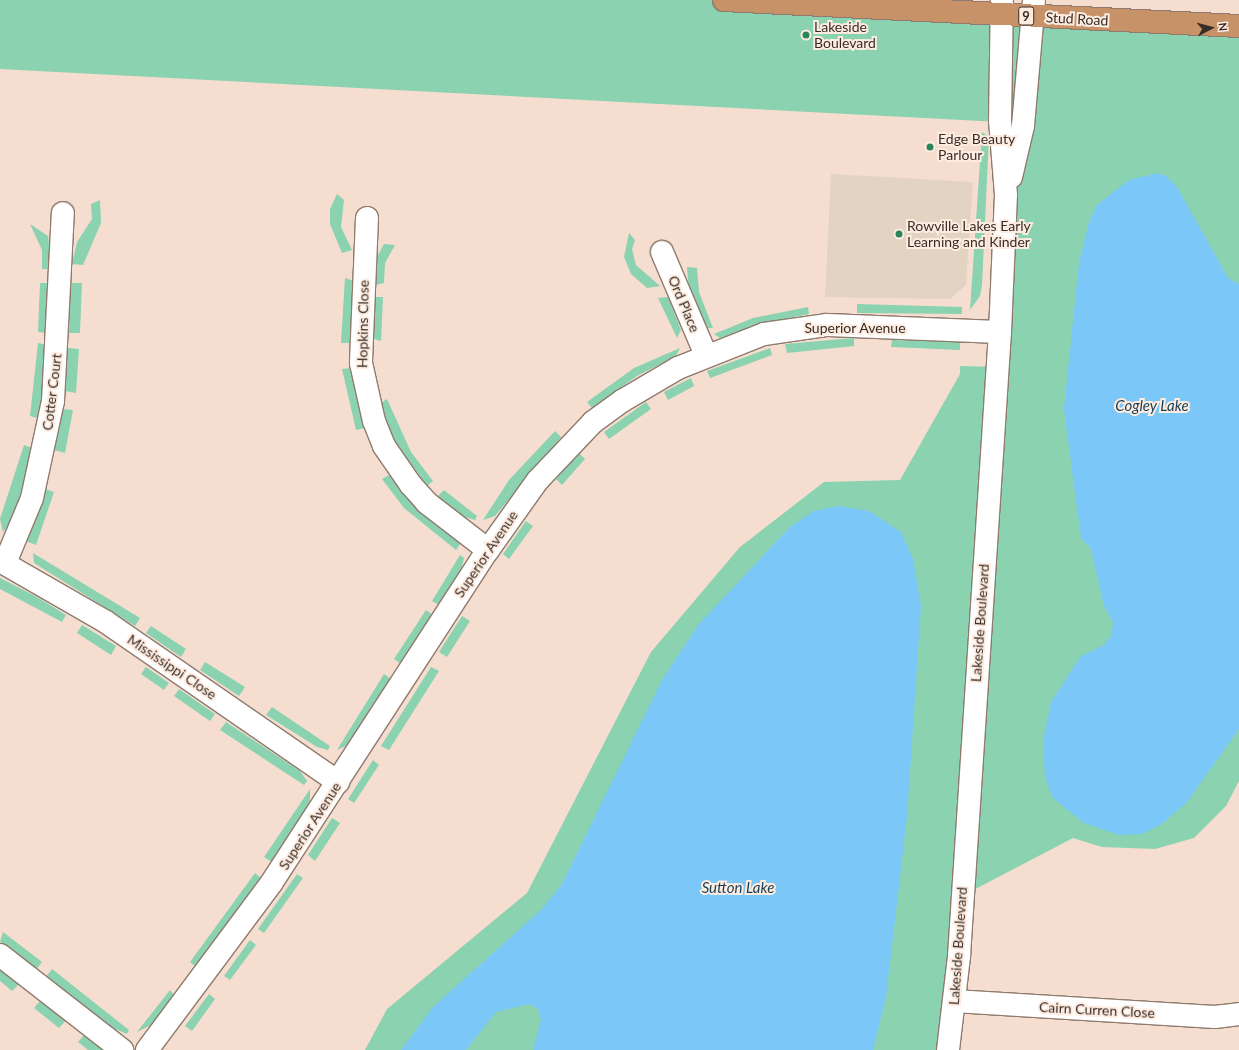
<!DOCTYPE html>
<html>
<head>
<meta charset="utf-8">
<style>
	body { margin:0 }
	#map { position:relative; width:1239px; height:1050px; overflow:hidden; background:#f5decf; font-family:Lato,sans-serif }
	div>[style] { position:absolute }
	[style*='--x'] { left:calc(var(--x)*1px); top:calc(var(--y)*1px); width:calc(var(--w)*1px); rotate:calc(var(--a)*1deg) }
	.industrial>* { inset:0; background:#e3d3c2 }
	.green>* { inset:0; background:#8ad2b0 }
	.water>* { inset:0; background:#7bc7f8 }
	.roads { filter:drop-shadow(1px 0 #8f7a6d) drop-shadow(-1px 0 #8f7a6d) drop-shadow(0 1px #8f7a6d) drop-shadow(0 -1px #8f7a6d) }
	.minor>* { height:22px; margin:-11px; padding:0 11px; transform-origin:11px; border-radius:11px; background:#fff }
	.trunk>* { height:22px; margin:-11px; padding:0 11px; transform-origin:11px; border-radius:11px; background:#c79267 }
	.dots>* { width:11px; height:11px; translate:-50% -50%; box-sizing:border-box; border:2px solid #ffece0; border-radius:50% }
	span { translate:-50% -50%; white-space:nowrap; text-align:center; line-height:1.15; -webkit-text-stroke:4px #ffece0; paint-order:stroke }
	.shield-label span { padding:1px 3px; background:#ffece0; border:1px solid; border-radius:3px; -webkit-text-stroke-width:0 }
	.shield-label { font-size:13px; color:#362d28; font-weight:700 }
	.street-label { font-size:14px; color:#362d28 }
	.poi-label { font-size:14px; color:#362d28 }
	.left { translate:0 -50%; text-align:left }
	.water-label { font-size:15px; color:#143e57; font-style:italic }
	.north { position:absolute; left:1191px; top:8px; width:40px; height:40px; -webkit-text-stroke:3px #ffece0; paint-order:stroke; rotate:84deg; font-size:11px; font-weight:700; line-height:16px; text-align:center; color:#362d28 }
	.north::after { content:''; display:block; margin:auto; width:14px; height:18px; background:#362d28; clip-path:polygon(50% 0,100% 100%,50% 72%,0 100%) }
</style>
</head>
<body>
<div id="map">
	<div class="industrial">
		<div style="clip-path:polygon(831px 174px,973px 182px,966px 285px,950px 299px,825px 297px)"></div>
	</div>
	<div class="green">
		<div style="clip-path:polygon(0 0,720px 0,1239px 26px,1239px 781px,1226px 806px,1194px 838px,1155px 849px,1102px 847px,1073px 838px,962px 896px,948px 1050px,365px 1050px,387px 1009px,527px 893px,651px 652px,740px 547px,824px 482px,900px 480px,960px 374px,960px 366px,997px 367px,1000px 122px,0 69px)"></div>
		<div style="clip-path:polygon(982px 132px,989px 137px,982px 285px,980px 296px,970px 310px)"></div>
		<div style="clip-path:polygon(337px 194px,344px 200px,341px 227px,352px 250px,342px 253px,330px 224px,330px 209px)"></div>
		<div style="clip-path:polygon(100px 200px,101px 223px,83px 265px,72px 264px,77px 242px,92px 219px,91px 204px)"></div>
		<div style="clip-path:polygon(30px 224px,48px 236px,52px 269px,42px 269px,42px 250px)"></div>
		<div style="clip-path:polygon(629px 233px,635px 240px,632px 249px,636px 265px,660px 286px,647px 288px,631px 274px,624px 257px)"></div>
		<div style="clip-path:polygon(384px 244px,395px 245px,385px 263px,384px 283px,375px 285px,377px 257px)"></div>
		<div style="clip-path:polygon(687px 267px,697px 268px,699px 292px,713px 328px,706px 328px,689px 292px)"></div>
		<div style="clip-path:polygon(345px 278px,354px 281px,351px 343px,341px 343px)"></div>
		<div style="clip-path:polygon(40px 283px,51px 283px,49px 333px,38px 332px)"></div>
		<div style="clip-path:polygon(71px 283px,82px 283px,80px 333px,69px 333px)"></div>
		<div style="clip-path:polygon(374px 297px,383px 297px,381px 341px,371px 338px)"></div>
		<div style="clip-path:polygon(668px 297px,681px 330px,677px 338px,658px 298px)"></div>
		<div style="clip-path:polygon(857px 304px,962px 307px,962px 314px,857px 313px)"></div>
		<div style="clip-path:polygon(808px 307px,809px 314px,755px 325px,720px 338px,714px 334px,753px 318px)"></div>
		<div style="clip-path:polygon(854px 338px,854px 346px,787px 353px,785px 344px)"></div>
		<div style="clip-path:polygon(892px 340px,960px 342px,960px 350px,891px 347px)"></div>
		<div style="clip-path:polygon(38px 343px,48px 345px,41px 419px,30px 416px)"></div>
		<div style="clip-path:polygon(68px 348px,79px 349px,76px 393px,65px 391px)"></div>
		<div style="clip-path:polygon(680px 348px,676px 356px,637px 376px,592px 408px,587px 402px,634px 368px)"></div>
		<div style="clip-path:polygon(770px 348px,772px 355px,710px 378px,707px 371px)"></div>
		<div style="clip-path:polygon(351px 368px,365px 428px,356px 430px,342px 369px)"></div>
		<div style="clip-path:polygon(691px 378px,694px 386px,668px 400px,664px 392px)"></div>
		<div style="clip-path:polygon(387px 399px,411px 452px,433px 481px,427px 486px,392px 437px,379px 404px)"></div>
		<div style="clip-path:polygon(646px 402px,651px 409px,609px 439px,604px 432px)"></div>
		<div style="clip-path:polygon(62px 409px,73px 410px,65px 453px,54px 450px)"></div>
		<div style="clip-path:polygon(555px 431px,561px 437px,495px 516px,483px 520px,509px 480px)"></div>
		<div style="clip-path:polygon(24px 445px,35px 449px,11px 523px,3px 532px,0 519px)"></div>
		<div style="clip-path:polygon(579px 453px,585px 459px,562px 485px,556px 479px)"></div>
		<div style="clip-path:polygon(389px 475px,418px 510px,458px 538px,461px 543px,456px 550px,404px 508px,382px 479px)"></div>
		<div style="clip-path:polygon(43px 488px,54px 492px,36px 545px,26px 541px)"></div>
		<div style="clip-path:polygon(444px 490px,477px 516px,475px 520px,461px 516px,437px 497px)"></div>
		<div style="clip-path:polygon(526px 521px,533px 526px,509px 559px,503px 554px)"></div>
		<div style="clip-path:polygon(33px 553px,140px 618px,135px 626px,34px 563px)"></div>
		<div style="clip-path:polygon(460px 555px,464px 558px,461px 571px,439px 605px,432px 601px)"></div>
		<div style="clip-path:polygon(0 578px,37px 597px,66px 615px,62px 622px,0 589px)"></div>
		<div style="clip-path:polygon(426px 610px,433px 615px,401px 664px,394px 659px)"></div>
		<div style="clip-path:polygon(462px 616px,470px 621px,447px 657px,439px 652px)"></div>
		<div style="clip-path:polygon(82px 625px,116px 646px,111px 655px,77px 633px)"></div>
		<div style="clip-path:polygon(151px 626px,186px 649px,181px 657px,146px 633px)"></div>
		<div style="clip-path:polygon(205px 662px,245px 687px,239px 696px,200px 670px)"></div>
		<div style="clip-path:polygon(146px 667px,169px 683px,164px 690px,141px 674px)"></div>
		<div style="clip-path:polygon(431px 667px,439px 671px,389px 750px,381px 746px)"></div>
		<div style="clip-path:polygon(384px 674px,391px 679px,350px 744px,337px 750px)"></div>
		<div style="clip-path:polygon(179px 689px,215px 714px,210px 721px,174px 696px)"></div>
		<div style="clip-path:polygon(272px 707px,330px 746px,328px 750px,317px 747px,266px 715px)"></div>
		<div style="clip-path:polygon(226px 722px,300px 771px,307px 781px,304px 785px,220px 730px)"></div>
		<div style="clip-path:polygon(373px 760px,379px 765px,354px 803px,348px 799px)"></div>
		<div style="clip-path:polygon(310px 789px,310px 804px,272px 862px,264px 857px)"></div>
		<div style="clip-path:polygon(332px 818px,340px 823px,315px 861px,308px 855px)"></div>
		<div style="clip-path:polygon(255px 873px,261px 878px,196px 967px,190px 962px)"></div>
		<div style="clip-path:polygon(297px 874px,303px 878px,264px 933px,258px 929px)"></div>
		<div style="clip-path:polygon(3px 932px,42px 962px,36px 970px,0 942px)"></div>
		<div style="clip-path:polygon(250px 940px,256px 945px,230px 980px,224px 976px)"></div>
		<div style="clip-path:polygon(0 967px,20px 983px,12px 991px,0 981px)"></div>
		<div style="clip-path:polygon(52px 969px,129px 1030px,127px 1034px,113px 1028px,46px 977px)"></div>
		<div style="clip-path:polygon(170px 990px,174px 995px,151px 1025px,137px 1032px)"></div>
		<div style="clip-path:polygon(209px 994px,215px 999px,192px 1031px,185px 1026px)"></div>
		<div style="clip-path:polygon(41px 1000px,67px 1019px,59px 1028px,34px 1008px)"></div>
		<div style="clip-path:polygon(86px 1033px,107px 1050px,88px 1050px,78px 1042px)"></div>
	</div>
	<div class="water">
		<div style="clip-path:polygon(1157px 173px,1166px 176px,1177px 187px,1228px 278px,1239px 284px,1239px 729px,1187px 802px,1162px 824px,1142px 834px,1119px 835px,1084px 823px,1053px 798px,1045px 777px,1043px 741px,1051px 702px,1081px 656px,1104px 645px,1111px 636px,1113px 622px,1104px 606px,1091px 549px,1081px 538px,1064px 409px,1079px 263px,1089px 222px,1097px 205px,1129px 180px)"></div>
		<div style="clip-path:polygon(838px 506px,869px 511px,901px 532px,913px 559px,921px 606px,907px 817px,886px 997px,873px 1050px,533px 1050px,541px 1019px,538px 1009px,529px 1004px,496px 1012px,466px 1050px,401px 1050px,433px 1007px,542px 909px,562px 884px,662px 680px,699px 624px,790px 527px,814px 511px)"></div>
	</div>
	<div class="roads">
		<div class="minor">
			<div style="--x:1011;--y:177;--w:52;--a:-76.8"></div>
			<div style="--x:1023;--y:126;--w:126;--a:-85"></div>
			<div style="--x:367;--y:218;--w:145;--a:92.4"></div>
			<div style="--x:361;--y:363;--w:59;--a:77.4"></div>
			<div style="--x:374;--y:421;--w:27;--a:68"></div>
			<div style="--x:384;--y:446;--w:47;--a:55.3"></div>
			<div style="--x:411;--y:485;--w:24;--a:48"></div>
			<div style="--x:427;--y:503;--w:77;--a:37.6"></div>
			<div style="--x:662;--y:252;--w:112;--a:66.9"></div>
			<div style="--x:0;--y:561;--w:122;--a:29.9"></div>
			<div style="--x:106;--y:622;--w:282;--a:34.6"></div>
			<div style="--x:5;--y:563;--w:70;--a:-67.4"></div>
			<div style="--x:32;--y:498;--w:99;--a:-77.8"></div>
			<div style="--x:53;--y:401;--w:188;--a:-87"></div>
			<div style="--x:0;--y:955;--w:155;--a:37.9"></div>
			<div style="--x:954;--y:1001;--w:261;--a:3.5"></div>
			<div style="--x:1215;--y:1017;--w:24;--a:-7"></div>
			<div style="--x:147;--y:1050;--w:209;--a:-53.3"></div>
			<div style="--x:272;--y:882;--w:396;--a:-57"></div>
			<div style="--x:488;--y:550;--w:86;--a:-54.5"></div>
			<div style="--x:538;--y:480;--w:80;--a:-46.5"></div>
			<div style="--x:593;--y:422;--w:36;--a:-36"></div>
			<div style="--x:622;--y:401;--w:65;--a:-30.5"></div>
			<div style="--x:678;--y:368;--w:92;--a:-21.6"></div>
			<div style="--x:764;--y:334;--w:64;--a:-8.1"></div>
			<div style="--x:827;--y:325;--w:173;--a:2.3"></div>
			<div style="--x:948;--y:1050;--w:95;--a:-83.3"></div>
			<div style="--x:959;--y:956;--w:625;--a:-86.24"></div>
			<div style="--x:1000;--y:332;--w:137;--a:-87.5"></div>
			<div style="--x:1006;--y:195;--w:74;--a:-94.6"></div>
			<div style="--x:1000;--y:121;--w:121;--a:-89.1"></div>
		</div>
		<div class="trunk">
			<div style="--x:724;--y:0;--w:516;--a:2.89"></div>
		</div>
	</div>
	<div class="dots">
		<div style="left:806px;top:35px;background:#2a855b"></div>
		<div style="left:930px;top:147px;background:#2a855b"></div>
		<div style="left:899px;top:234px;background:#2a855b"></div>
	</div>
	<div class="shield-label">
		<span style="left:1026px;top:16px">9</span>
	</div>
	<div class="street-label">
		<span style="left:1077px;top:19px;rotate:3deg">Stud Road</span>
		<span style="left:684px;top:304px;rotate:67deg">Ord Place</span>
		<span style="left:363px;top:324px;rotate:-89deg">Hopkins Close</span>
		<span style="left:855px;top:328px">Superior Avenue</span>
		<span style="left:52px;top:392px;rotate:-83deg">Cotter Court</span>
		<span style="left:486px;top:554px;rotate:-56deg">Superior Avenue</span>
		<span style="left:980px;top:623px;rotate:-86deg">Lakeside Boulevard</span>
		<span style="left:172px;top:667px;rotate:34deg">Mississippi Close</span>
		<span style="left:310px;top:826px;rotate:-57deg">Superior Avenue</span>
		<span style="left:958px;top:946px;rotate:-86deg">Lakeside Boulevard</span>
		<span style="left:1097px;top:1010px;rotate:3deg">Cairn Curren Close</span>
	</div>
	<div class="poi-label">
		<span class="left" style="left:814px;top:35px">Lakeside<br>Boulevard</span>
		<span class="left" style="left:938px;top:147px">Edge Beauty<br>Parlour</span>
		<span class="left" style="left:907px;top:234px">Rowville Lakes Early<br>Learning and Kinder</span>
	</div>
	<div class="water-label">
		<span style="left:1152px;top:406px">Cogley Lake</span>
		<span style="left:738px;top:888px">Sutton Lake</span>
	</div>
	<div class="north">N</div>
</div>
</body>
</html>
